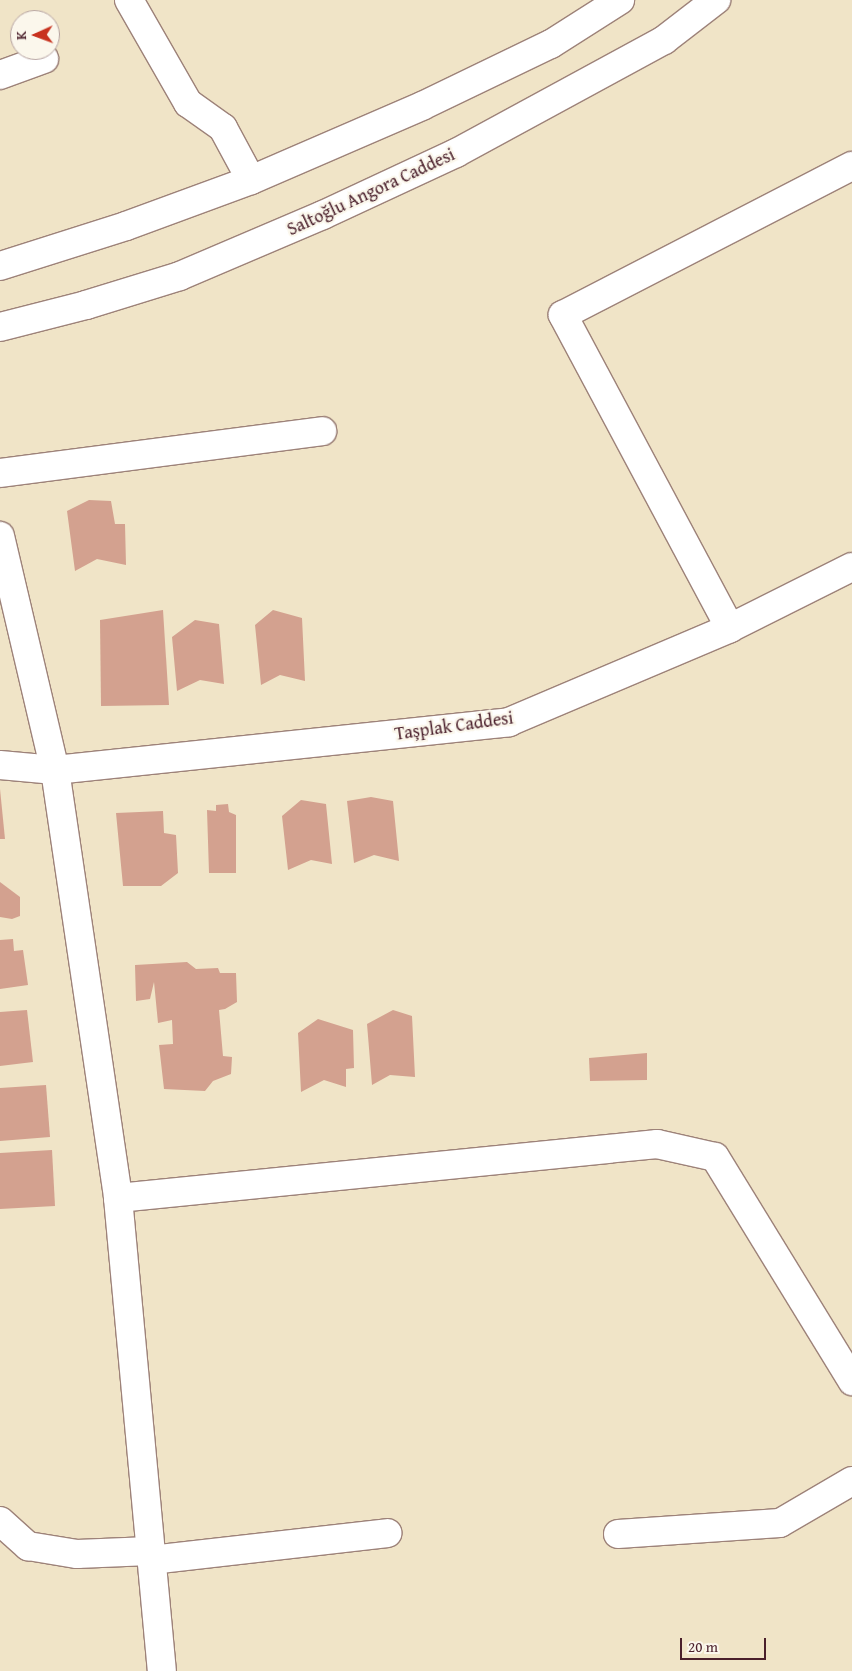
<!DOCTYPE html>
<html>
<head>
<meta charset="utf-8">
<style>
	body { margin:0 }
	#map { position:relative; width:852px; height:1671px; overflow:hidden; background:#f0e4c7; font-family:"Gentium Book Plus",serif }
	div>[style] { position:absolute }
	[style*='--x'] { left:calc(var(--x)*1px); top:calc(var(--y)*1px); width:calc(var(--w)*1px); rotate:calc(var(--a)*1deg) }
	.building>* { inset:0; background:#d3a18f }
	.roads { filter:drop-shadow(1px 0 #9d8279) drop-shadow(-1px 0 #9d8279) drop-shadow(0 1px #9d8279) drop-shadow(0 -1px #9d8279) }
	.minor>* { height:28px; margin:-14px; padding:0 14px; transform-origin:14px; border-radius:14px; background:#fff }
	span { translate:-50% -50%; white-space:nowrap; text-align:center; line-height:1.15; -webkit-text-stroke:4.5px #fbf7ec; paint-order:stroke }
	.street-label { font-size:18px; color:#4a1f2b }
	.north { position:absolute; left:10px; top:10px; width:50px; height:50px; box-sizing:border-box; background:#fbf7ec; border:1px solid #b4a19f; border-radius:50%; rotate:268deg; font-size:14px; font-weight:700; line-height:20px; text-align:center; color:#4a1f2b }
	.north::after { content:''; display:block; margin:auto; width:18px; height:22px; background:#c8321e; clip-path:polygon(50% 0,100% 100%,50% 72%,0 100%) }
	.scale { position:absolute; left:680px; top:1638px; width:86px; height:22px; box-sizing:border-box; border:2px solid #4a1f2b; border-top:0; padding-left:6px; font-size:15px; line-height:18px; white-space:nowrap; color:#4a1f2b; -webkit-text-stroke:4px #fbf7ec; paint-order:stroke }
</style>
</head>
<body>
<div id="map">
	<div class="building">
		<div style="clip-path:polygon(89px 500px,111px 501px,115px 524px,125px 524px,126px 565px,97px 559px,75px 571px,67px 511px)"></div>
		<div style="clip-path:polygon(163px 610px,169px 705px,101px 706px,100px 620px)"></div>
		<div style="clip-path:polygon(273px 610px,302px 618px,305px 681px,280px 675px,261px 685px,255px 625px)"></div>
		<div style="clip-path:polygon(195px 620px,219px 624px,224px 684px,200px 680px,177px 691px,172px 637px)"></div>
		<div style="clip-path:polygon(0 789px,5px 839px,0 839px)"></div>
		<div style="clip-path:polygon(371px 797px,393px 801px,399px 861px,374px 855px,354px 863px,347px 801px)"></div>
		<div style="clip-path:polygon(301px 800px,326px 804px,332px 864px,311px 860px,288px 870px,282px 816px)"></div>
		<div style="clip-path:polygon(228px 804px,229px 812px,236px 815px,236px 873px,209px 873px,207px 810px,216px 811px,216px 805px)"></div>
		<div style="clip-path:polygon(163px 811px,164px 833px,176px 835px,178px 873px,161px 886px,123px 886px,116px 813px)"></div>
		<div style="clip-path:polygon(0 882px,20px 897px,20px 916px,12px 919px,0 917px)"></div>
		<div style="clip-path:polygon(13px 939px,14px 951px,23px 950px,28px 985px,0 989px,0 940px)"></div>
		<div style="clip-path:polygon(187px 962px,196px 969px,218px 968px,220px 973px,236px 973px,237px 1002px,225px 1009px,219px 1010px,223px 1056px,232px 1057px,231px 1074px,213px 1081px,205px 1091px,164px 1089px,159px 1045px,173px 1044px,172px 1020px,158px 1023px,154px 982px,150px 999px,136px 1001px,135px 965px)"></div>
		<div style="clip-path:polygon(27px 1010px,33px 1062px,0 1066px,0 1012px)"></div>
		<div style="clip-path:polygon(393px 1010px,412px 1016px,415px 1077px,390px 1075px,372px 1085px,367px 1024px)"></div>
		<div style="clip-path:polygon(318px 1019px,353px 1030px,354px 1068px,346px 1069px,346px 1087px,324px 1080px,301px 1092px,298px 1033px)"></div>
		<div style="clip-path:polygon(647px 1053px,647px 1080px,590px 1081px,589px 1058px)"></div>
		<div style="clip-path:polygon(46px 1085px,50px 1137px,0 1141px,0 1088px)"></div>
		<div style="clip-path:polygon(52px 1150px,55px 1206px,0 1209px,0 1153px)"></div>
	</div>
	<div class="roads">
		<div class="minor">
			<div style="--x:129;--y:0;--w:119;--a:60.2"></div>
			<div style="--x:188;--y:103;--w:43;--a:35.5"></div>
			<div style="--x:223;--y:128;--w:59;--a:61.7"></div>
			<div style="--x:0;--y:75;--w:47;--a:-20"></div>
			<div style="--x:0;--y:266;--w:132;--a:-17.6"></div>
			<div style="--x:126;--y:226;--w:133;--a:-20.2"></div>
			<div style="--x:251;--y:180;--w:186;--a:-23.4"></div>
			<div style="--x:422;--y:106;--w:143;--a:-25.7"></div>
			<div style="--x:551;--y:44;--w:82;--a:-32.5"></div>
			<div style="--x:0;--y:327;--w:89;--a:-14.3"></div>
			<div style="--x:86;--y:305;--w:98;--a:-17.1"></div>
			<div style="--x:180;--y:276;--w:155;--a:-23.1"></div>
			<div style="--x:323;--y:215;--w:147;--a:-25"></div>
			<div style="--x:456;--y:153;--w:237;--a:-28.5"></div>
			<div style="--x:664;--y:40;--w:66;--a:-37.6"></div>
			<div style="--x:0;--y:473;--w:325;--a:-7.4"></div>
			<div style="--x:0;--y:536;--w:240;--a:76.8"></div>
			<div style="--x:55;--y:770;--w:433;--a:81.6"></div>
			<div style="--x:118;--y:1198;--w:475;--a:84.7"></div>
			<div style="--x:730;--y:628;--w:355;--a:-118.1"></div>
			<div style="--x:563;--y:315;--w:325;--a:-27.3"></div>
			<div style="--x:0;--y:765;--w:55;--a:5.2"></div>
			<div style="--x:55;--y:770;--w:457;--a:-6"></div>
			<div style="--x:509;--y:722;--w:240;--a:-23"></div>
			<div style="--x:730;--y:628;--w:136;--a:-26.6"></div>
			<div style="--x:118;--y:1198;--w:542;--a:-5.72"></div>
			<div style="--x:657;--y:1144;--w:59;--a:12.6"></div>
			<div style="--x:715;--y:1157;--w:263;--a:58.5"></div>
			<div style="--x:0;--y:1521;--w:38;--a:42"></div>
			<div style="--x:28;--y:1546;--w:50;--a:9.3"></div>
			<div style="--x:77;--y:1554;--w:73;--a:-2.4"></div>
			<div style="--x:618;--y:1534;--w:162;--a:-3.9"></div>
			<div style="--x:780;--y:1523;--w:83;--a:-30.3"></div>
			<div style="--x:151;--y:1560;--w:238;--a:-6.5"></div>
		</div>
	</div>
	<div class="street-label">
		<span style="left:371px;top:192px;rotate:-25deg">Saltoğlu Angora Caddesi</span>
		<span style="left:454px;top:726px;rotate:-8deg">Taşplak Caddesi</span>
	</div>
	<div class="north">K</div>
	<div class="scale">20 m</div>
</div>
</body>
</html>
